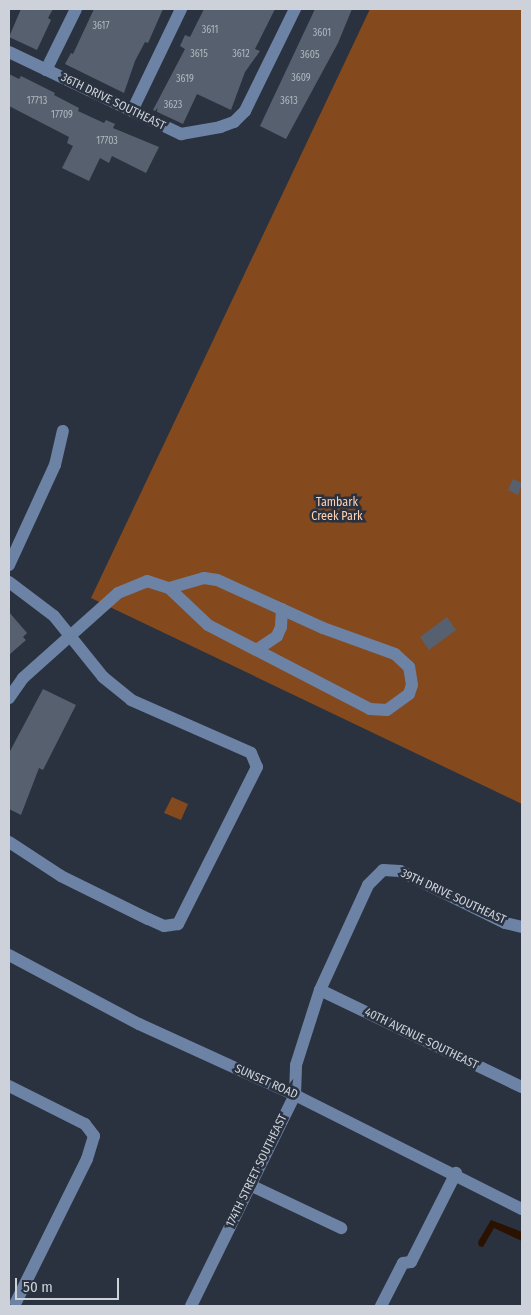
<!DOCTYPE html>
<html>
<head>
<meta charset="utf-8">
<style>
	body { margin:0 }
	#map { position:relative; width:531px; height:1315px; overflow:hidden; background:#2a323f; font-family:"Fira Sans Condensed",sans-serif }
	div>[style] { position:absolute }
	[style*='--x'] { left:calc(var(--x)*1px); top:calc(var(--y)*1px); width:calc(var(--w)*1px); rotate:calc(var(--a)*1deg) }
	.green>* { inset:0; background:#844a1e }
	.water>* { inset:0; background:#2a1100 }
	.building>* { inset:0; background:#57606e }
	.minor>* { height:12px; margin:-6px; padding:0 6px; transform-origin:6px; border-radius:6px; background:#6d83a5 }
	span { translate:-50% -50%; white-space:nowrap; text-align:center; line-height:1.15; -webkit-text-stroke:5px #2a323f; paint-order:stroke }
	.number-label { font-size:10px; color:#b0b6bf }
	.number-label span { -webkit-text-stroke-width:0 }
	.street-label { font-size:12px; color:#cdd2da }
	.park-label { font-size:12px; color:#fed2b5 }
	.frame { position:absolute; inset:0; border:10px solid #cdd2da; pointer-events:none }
	.scale { position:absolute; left:15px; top:1278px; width:104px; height:22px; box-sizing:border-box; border:2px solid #cdd2da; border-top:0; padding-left:6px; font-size:15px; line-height:18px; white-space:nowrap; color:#cdd2da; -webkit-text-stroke:4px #2a323f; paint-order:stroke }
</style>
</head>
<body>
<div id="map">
	<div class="green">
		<div style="clip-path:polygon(370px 9px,522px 9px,522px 804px,91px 598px)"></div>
		<div style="clip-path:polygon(172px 797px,188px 804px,181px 820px,164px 813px)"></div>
	</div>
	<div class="water">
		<div style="clip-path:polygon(491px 1220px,522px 1232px,522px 1241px,494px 1228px,483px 1247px,479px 1246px,478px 1242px)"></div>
	</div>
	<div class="building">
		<div style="clip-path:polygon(21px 9px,53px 9px,48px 18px,51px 20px,37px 50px,9px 37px)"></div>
		<div style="clip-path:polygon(94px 9px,163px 9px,148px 43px,145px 42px,135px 61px,124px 93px,65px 64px,71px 53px,73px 54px)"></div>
		<div style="clip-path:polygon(204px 9px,275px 9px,255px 49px,260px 51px,245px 72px,231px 110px,197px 94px,183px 124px,153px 110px,185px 49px,180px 46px,185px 35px,190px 37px)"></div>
		<div style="clip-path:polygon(315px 9px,352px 9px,338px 43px,286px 139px,260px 126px)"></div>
		<div style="clip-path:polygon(9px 74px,19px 79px,21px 76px,55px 93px,54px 95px,79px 108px,78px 111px,104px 123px,106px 120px,115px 124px,113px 128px,159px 147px,146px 173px,112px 156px,109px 163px,100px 158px,89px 181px,62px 168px,73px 146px,67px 143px,69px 137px,9px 106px)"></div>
		<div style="clip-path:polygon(513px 479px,522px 483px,518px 495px,508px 490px)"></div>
		<div style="clip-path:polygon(9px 612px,27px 633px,23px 637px,26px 640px,9px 655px)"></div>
		<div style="clip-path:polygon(447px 617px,456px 630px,429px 650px,420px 637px)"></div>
		<div style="clip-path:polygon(43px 689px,76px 705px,43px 770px,39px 768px,21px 815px,9px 809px,9px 753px)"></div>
	</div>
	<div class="minor">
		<div style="--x:9;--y:52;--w:191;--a:25.5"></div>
		<div style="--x:181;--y:134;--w:40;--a:-10"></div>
		<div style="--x:220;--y:127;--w:15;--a:-20"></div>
		<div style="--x:234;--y:122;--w:16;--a:-45"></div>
		<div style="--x:245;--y:111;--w:114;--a:-63.9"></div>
		<div style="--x:46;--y:70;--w:68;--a:-63.8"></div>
		<div style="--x:132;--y:111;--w:113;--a:-64.3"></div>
		<div style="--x:9;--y:565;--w:110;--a:-65.3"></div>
		<div style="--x:55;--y:465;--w:35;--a:-77"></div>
		<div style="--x:9;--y:582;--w:56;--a:37.1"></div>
		<div style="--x:54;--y:616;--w:78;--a:51.2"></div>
		<div style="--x:103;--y:677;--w:36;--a:39"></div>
		<div style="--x:131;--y:700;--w:131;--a:23.8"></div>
		<div style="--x:251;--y:753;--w:15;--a:67"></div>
		<div style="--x:257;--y:767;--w:176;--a:116.7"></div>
		<div style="--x:178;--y:924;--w:14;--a:172"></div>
		<div style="--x:164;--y:926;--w:17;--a:-156"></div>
		<div style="--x:148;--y:919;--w:97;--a:-153.7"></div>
		<div style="--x:61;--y:876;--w:62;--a:-146.8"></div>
		<div style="--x:258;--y:649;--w:23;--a:-34"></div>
		<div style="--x:277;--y:636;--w:10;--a:-66"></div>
		<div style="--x:281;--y:627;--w:18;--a:-87"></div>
		<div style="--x:9;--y:698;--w:24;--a:-55"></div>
		<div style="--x:23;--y:678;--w:127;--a:-41.8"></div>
		<div style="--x:118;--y:593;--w:31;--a:-22"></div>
		<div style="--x:147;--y:581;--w:23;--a:18"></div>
		<div style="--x:169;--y:588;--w:54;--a:43.5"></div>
		<div style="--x:208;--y:625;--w:182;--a:27.4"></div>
		<div style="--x:370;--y:709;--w:17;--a:3"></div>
		<div style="--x:387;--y:710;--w:27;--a:-36"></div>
		<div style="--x:409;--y:694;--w:9;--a:-72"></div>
		<div style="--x:412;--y:685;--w:18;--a:-99"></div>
		<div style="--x:409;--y:667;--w:19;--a:-137"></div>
		<div style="--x:395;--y:654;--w:77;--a:-160.1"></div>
		<div style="--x:323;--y:628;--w:116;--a:-155.6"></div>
		<div style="--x:217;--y:580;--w:13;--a:-171"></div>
		<div style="--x:204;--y:578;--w:36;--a:164"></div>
		<div style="--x:9;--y:955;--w:147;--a:28"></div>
		<div style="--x:139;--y:1024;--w:171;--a:24.5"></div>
		<div style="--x:295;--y:1095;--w:254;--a:26.7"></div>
		<div style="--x:320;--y:990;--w:224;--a:25.7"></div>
		<div style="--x:9;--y:1086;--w:85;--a:26.6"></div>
		<div style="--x:85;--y:1124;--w:15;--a:53"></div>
		<div style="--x:94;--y:1136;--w:24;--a:107"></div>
		<div style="--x:87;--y:1159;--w:160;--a:116.4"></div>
		<div style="--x:250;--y:1185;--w:101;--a:25.3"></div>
		<div style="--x:191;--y:1306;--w:235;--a:-63.8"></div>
		<div style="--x:295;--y:1095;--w:30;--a:-88"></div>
		<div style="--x:296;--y:1065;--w:79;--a:-72.3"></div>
		<div style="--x:320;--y:990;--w:115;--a:-65.4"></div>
		<div style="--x:368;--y:885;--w:21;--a:-45"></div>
		<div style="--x:383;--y:870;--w:17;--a:3"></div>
		<div style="--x:400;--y:871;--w:117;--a:26.3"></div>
		<div style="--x:505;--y:923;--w:17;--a:13"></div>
		<div style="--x:381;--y:1306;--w:48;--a:-62.9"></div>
		<div style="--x:403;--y:1263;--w:8;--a:-7"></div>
		<div style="--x:411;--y:1262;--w:100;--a:-63.2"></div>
	</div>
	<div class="number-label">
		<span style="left:101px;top:27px">3617</span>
		<span style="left:210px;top:31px">3611</span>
		<span style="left:322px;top:34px">3601</span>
		<span style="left:199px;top:55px">3615</span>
		<span style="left:241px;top:55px">3612</span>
		<span style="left:310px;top:56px">3605</span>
		<span style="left:301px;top:79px">3609</span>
		<span style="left:185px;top:80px">3619</span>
		<span style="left:37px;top:102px">17713</span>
		<span style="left:289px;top:102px">3613</span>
		<span style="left:173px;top:106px">3623</span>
		<span style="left:62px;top:116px">17709</span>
		<span style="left:107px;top:142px">17703</span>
	</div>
	<div class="street-label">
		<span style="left:113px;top:102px;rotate:26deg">36TH DRIVE SOUTHEAST</span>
		<span style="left:453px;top:897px;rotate:25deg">39TH DRIVE SOUTHEAST</span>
		<span style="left:421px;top:1039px;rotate:26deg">40TH AVENUE SOUTHEAST</span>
		<span style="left:266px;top:1082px;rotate:24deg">SUNSET ROAD</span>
		<span style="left:257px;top:1171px;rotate:-64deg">174TH STREET SOUTHEAST</span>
	</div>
	<div class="park-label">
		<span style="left:337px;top:510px">Tambark<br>Creek Park</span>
	</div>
	<div class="frame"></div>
	<div class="scale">50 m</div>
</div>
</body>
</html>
